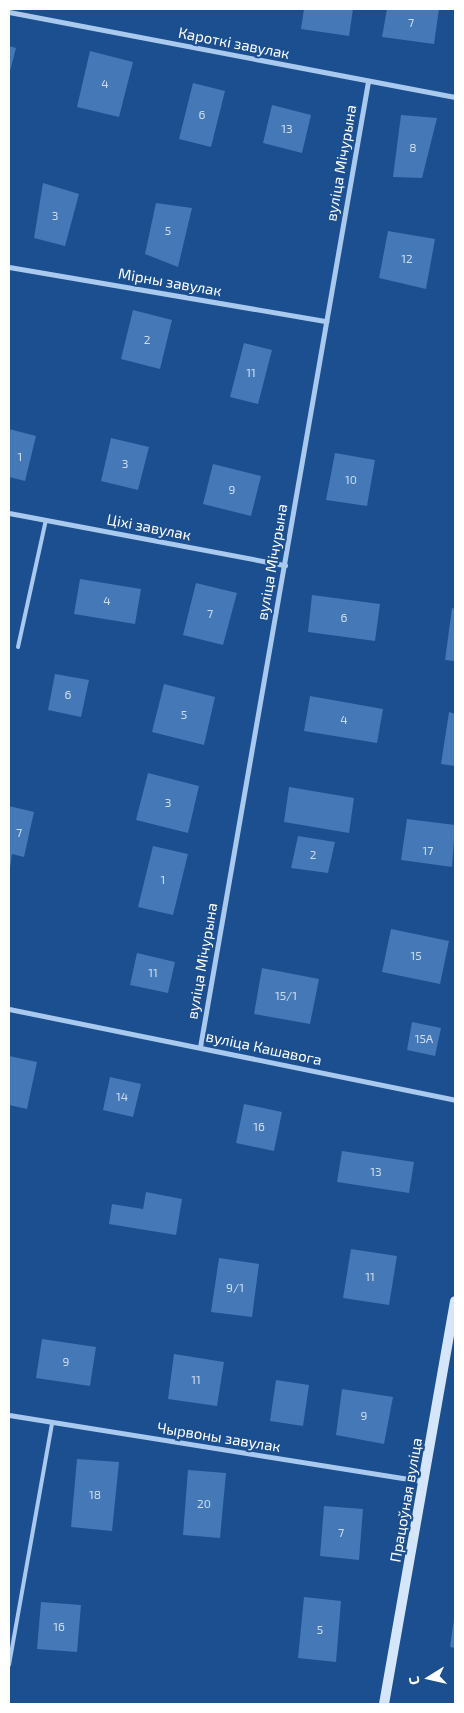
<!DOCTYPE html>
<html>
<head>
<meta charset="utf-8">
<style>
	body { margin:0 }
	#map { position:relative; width:464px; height:1713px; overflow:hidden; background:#1b4f8f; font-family:"Exo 2",sans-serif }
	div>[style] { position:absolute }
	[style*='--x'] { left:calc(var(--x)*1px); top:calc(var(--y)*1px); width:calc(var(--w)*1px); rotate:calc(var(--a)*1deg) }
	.building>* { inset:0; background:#4478b7 }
	.lane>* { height:4px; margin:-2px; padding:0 2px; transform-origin:2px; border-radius:2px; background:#a9c9ee }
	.street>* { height:5px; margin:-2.5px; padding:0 2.5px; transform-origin:2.5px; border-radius:2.5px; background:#a9c9ee }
	.secondary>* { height:10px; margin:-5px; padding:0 5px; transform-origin:5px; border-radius:5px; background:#d6e6fa }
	span { translate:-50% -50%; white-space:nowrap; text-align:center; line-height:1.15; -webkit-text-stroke:4px #1b4f8f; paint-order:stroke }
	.number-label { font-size:12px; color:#d0dded }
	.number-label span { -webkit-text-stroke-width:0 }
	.street-label { font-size:15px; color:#fff }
	.frame { position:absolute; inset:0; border:10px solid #fff; pointer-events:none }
	.north { position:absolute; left:404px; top:1653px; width:50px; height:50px; -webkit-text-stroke:4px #1b4f8f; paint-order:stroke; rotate:260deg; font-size:14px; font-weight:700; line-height:20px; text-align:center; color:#fff }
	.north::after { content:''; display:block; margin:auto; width:18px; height:22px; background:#fff; clip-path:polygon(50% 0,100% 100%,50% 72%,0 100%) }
</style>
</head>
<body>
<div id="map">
	<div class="building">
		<div style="clip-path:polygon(304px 9px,353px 9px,349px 36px,301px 29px)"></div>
		<div style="clip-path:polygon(387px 9px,439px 9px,434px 44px,382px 37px)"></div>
		<div style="clip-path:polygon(9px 46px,16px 48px,9px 75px)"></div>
		<div style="clip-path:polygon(90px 51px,133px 62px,119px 117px,77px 107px)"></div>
		<div style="clip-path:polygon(193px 83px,225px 91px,211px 147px,179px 139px)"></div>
		<div style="clip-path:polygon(272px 105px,311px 115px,302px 153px,263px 143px)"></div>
		<div style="clip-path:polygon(401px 115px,437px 118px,422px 178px,393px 177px)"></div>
		<div style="clip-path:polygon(43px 183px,79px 194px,65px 246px,34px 238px)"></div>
		<div style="clip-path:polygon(156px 203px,192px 208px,178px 267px,145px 254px)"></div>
		<div style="clip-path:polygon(388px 231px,435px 239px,426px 289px,379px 278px)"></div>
		<div style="clip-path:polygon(133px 310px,172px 320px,160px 369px,121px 359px)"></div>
		<div style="clip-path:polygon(244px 343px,272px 350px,258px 404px,230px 397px)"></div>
		<div style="clip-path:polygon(9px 429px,36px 436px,25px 481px,9px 477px)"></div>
		<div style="clip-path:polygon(111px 438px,149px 447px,138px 490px,101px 481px)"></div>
		<div style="clip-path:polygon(335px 453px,375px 460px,367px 506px,326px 500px)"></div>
		<div style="clip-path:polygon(213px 464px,261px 476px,251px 516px,203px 504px)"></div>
		<div style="clip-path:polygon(80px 579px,141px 589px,135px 624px,74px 614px)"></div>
		<div style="clip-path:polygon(196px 583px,237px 593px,223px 645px,183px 635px)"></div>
		<div style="clip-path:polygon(312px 595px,380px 604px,375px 641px,308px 632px)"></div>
		<div style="clip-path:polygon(452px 608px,455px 609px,455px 661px,445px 660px)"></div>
		<div style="clip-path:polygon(55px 674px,89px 680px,81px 717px,48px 710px)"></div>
		<div style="clip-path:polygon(164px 684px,215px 697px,204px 745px,152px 732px)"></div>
		<div style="clip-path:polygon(310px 696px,383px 709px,377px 743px,304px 731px)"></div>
		<div style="clip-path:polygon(449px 712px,455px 714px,455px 766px,441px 764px)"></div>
		<div style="clip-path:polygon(148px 773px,199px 786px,188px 833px,136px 820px)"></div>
		<div style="clip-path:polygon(289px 787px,354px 798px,349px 833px,284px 822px)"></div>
		<div style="clip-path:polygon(9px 806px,34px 812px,24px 857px,12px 854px,10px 868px)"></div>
		<div style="clip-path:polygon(407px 819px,455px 825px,452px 867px,401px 860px)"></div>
		<div style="clip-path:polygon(298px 836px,335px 842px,328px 873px,291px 868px)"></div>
		<div style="clip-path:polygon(153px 846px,188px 854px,173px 915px,138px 907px)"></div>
		<div style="clip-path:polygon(391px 929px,449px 941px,440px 984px,382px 972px)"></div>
		<div style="clip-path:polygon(137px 953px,175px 962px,168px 993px,130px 985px)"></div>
		<div style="clip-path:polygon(262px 968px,319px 979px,310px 1024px,254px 1014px)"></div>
		<div style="clip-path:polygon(412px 1022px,441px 1028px,435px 1056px,407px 1050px)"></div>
		<div style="clip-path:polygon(9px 1056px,37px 1062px,27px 1109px,9px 1105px)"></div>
		<div style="clip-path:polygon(110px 1077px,141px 1084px,133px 1117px,103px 1110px)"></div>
		<div style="clip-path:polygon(244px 1104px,282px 1112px,274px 1151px,236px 1143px)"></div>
		<div style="clip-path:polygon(342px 1151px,414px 1162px,409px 1193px,337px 1182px)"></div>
		<div style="clip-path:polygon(146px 1192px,182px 1199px,176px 1235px,109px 1224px,112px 1204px,143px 1209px)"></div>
		<div style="clip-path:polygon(351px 1249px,397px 1256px,389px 1305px,343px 1298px)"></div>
		<div style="clip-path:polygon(219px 1258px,259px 1264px,252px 1317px,211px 1312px)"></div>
		<div style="clip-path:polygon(42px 1339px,96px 1347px,90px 1386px,36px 1378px)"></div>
		<div style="clip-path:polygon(174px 1354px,224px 1362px,217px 1406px,168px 1399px)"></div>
		<div style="clip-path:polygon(276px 1380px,309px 1385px,303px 1426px,270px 1421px)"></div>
		<div style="clip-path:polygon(342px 1389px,393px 1397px,384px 1444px,336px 1435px)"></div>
		<div style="clip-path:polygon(77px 1459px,119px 1462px,112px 1531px,71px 1527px)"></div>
		<div style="clip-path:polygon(188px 1470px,226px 1473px,220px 1538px,183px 1535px)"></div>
		<div style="clip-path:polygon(324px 1506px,363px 1509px,359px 1560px,320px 1556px)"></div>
		<div style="clip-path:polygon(304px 1597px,341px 1601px,336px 1662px,298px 1658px)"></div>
		<div style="clip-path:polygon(41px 1602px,81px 1605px,77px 1652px,37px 1649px)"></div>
		<div style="clip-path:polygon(454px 1619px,455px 1619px,455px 1648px,450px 1647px)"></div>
	</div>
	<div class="lane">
		<div style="--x:18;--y:647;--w:130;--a:-77.6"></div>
		<div style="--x:9;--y:1665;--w:245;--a:-79.9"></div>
	</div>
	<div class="street">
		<div style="--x:9;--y:12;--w:454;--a:10.8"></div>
		<div style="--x:9;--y:267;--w:322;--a:9.7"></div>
		<div style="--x:9;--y:513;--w:281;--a:10.7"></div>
		<div style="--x:9;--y:1009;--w:455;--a:11.5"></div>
		<div style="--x:200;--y:1047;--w:980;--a:-80.13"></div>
		<div style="--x:9;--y:1415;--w:419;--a:9.1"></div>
	</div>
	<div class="secondary">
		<div style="--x:384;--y:1704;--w:409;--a:-80"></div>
	</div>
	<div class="number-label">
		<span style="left:411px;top:23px">7</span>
		<span style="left:105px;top:84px">4</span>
		<span style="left:202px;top:115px">6</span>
		<span style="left:287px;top:129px">13</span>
		<span style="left:413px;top:148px">8</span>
		<span style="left:55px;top:216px">3</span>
		<span style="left:168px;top:231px">5</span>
		<span style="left:407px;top:259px">12</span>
		<span style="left:147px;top:340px">2</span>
		<span style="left:251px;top:373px">11</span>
		<span style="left:20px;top:457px">1</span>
		<span style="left:125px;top:464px">3</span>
		<span style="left:351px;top:480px">10</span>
		<span style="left:232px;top:490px">9</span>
		<span style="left:107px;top:601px">4</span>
		<span style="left:210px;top:614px">7</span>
		<span style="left:344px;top:618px">6</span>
		<span style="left:68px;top:695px">6</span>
		<span style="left:184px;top:715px">5</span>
		<span style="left:344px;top:720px">4</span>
		<span style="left:168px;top:803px">3</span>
		<span style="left:19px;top:833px">7</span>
		<span style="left:428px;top:851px">17</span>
		<span style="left:313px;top:855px">2</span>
		<span style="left:163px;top:880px">1</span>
		<span style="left:416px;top:956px">15</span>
		<span style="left:153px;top:973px">11</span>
		<span style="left:286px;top:996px">15/1</span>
		<span style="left:424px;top:1039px">15А</span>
		<span style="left:122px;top:1097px">14</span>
		<span style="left:259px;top:1127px">16</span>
		<span style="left:376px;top:1172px">13</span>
		<span style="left:370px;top:1277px">11</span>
		<span style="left:235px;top:1288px">9/1</span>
		<span style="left:66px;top:1362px">9</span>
		<span style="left:196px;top:1380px">11</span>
		<span style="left:364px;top:1416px">9</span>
		<span style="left:95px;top:1495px">18</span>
		<span style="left:204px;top:1504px">20</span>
		<span style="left:341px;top:1533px">7</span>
		<span style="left:59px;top:1627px">16</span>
		<span style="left:320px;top:1630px">5</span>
	</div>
	<div class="street-label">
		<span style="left:234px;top:43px;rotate:11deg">Кароткі завулак</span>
		<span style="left:341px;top:163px;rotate:-80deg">вуліца Мічурына</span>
		<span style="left:170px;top:282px;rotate:10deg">Мірны завулак</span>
		<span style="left:149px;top:527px;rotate:11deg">Ціхі завулак</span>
		<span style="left:272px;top:562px;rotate:-80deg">вуліца Мічурына</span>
		<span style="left:202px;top:961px;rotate:-80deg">вуліца Мічурына</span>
		<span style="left:264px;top:1048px;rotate:12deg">вуліца Кашавога</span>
		<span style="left:219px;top:1437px;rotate:9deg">Чырвоны завулак</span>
		<span style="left:406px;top:1500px;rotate:-80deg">Працоўная вуліца</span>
	</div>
	<div class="frame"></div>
	<div class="north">С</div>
</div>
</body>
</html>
